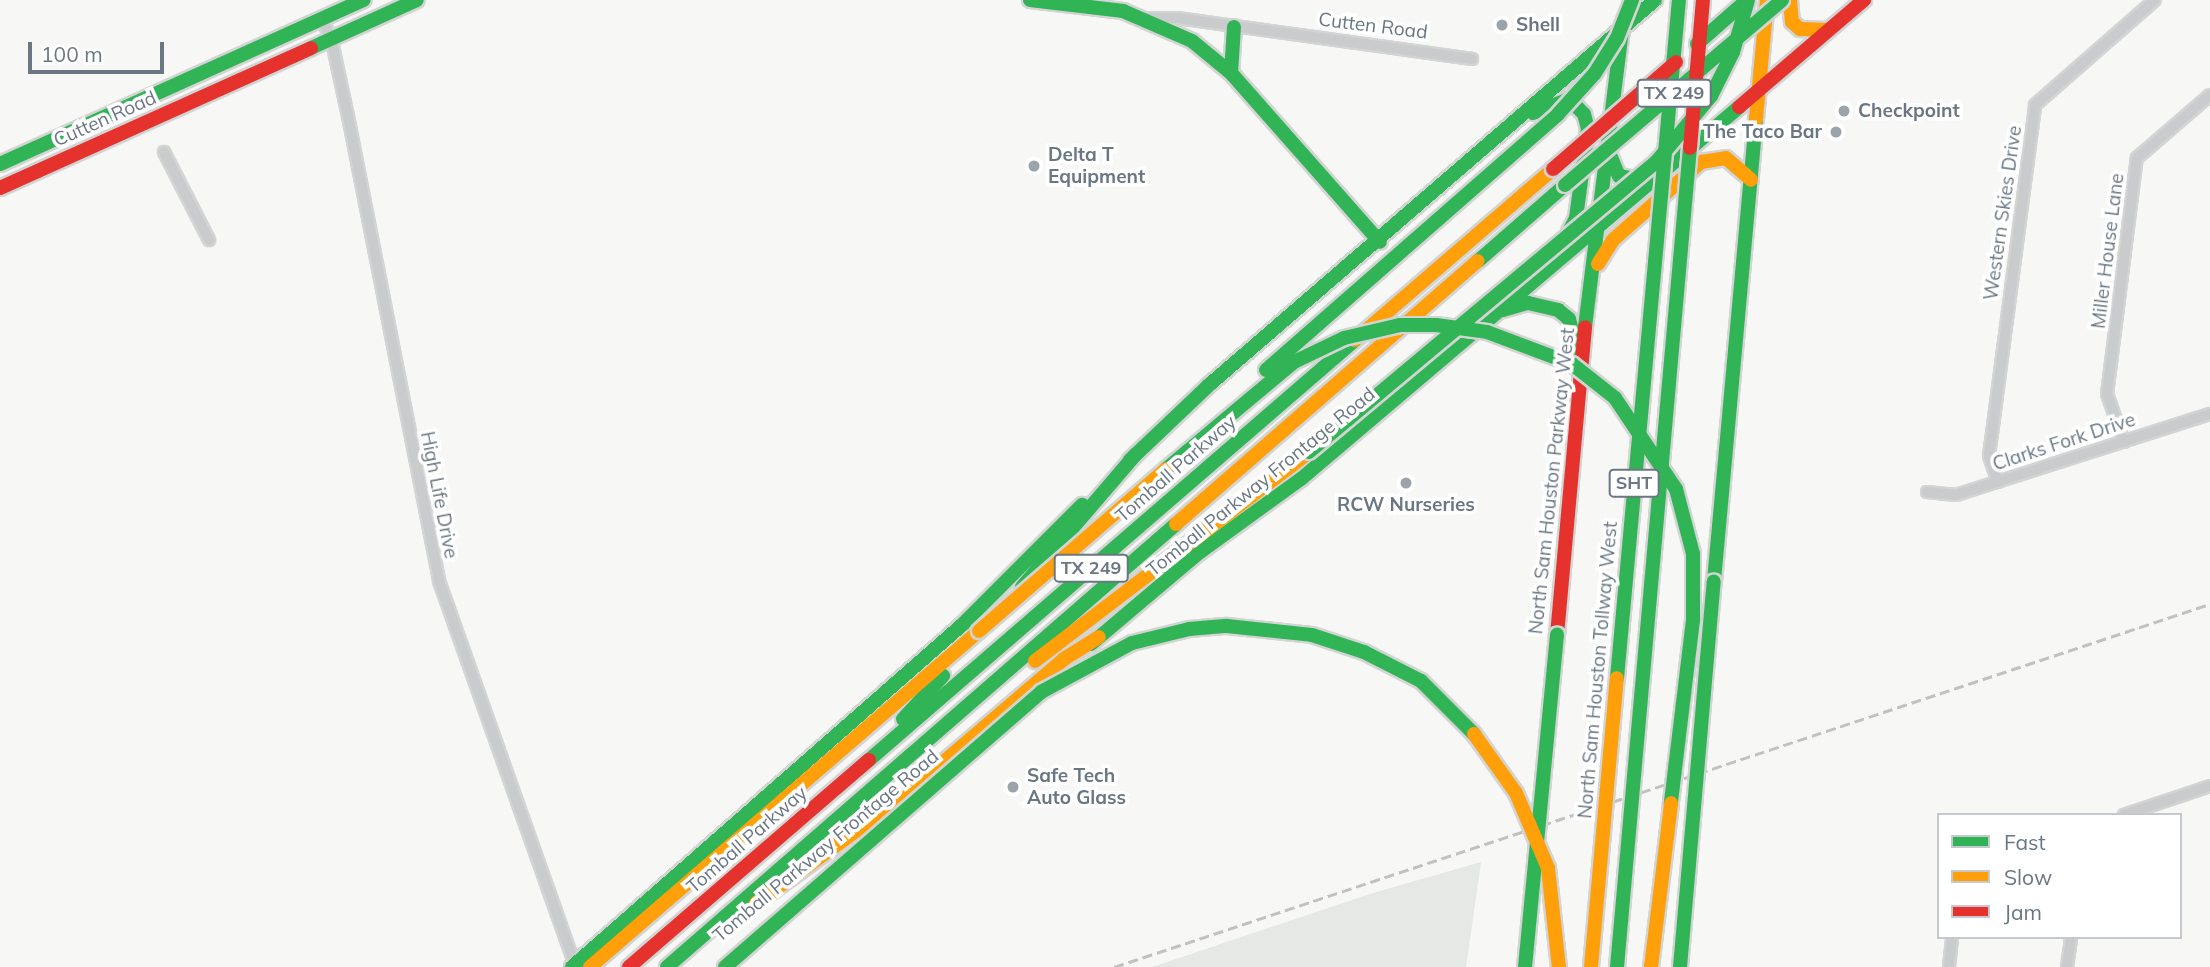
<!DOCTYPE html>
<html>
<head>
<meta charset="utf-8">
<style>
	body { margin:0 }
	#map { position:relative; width:2210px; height:967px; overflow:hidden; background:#f7f7f6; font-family:Mulish,sans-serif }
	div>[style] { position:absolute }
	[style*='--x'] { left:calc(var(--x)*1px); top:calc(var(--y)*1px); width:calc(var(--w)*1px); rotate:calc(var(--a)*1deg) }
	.green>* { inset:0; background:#e5e8e4 }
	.roads { filter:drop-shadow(2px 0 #d3d4d4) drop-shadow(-2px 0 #d3d4d4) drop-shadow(0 2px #d3d4d4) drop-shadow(0 -2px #d3d4d4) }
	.street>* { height:10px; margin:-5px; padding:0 5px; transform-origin:5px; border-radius:5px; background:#cacbcc }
	.fast>* { height:14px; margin:-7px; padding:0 7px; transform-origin:7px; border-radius:7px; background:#30b455 }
	.slow>* { height:14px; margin:-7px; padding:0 7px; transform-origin:7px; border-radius:7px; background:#ff9f0a }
	.jam>* { height:14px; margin:-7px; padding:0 7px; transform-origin:7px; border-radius:7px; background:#e5322d }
	.rail>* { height:2.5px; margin-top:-1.25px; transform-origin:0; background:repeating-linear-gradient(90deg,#c1c1c2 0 10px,transparent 0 15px) }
	.bridges { filter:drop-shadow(2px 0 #d3d4d4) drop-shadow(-2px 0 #d3d4d4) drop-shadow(0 2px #d3d4d4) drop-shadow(0 -2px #d3d4d4) }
	.fast-bridge>* { height:14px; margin:-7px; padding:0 7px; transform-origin:7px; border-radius:7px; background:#30b455 }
	.slow-bridge>* { height:14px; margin:-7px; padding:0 7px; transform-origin:7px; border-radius:7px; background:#ff9f0a }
	.jam-bridge>* { height:14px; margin:-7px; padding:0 7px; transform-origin:7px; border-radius:7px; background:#e5322d }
	.dots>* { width:19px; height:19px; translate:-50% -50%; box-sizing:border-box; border:4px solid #fff; border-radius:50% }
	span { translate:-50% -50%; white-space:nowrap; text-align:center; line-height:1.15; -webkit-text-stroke:7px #fff; paint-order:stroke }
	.shield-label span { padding:2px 5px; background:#fff; border:2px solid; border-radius:5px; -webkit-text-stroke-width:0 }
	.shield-label { font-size:18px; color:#6a7783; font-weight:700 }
	.poi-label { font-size:19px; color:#6a7783; font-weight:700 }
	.left { translate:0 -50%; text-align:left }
	.right { translate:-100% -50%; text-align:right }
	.street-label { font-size:19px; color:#6a7783 }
	.legend { position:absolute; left:1937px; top:813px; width:245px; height:126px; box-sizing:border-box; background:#fff; border:2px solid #c3c9cd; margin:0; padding:9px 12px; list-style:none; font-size:21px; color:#6a7783 }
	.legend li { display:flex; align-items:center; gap:14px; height:35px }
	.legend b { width:35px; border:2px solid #c3c9cd }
	.scale { position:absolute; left:28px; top:42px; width:136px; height:32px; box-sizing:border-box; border:4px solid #6a7783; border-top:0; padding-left:9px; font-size:21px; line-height:24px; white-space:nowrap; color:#6a7783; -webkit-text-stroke:5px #fff; paint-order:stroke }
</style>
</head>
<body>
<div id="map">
	<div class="green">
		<div style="clip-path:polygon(1481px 862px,1466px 967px,1152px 967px,1373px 893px)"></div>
	</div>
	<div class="roads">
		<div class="street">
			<div style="--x:1147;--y:18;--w:30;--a:0"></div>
			<div style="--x:1177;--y:18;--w:298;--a:7.9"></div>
			<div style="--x:321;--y:19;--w:21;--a:61"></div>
			<div style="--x:331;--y:37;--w:81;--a:77.9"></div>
			<div style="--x:348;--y:116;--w:474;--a:78.9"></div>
			<div style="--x:439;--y:581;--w:407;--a:70.5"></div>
			<div style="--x:164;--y:152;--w:99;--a:62.9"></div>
			<div style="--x:2124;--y:442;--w:51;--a:-109.5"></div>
			<div style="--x:2107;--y:394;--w:238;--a:-82.8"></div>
			<div style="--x:2137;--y:158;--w:96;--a:-40.8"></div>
			<div style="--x:1998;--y:482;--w:28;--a:-109"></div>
			<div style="--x:1989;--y:456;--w:354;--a:-82.5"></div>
			<div style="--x:2035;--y:105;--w:159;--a:-41.2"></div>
			<div style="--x:1927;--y:492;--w:29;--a:6"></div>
			<div style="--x:1956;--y:495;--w:267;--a:-17.7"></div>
			<div style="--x:2124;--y:815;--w:91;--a:-18.6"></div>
			<div style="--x:1949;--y:967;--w:30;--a:-84"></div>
			<div style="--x:2067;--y:967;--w:30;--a:-82"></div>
		</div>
		<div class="fast">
			<div style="--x:1030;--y:0;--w:94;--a:6.7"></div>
			<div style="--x:1123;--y:11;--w:75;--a:23.5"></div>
			<div style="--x:1192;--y:41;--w:50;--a:39.4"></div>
			<div style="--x:1231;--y:73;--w:225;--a:48.6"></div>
			<div style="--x:311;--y:48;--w:116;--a:-24.4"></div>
			<div style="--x:1231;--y:73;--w:46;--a:-86.3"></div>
			<div style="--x:1533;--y:113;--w:39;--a:-21"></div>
			<div style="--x:1569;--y:99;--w:21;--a:45"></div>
			<div style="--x:1584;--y:114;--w:16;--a:75"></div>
			<div style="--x:1588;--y:129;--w:90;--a:97.7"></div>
			<div style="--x:1576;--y:218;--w:16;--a:117"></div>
			<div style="--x:1610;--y:155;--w:23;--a:67"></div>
			<div style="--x:1619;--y:176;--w:22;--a:10"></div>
			<div style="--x:0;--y:164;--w:399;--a:-24.3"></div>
			<div style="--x:1478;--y:261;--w:116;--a:-41.1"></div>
			<div style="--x:1503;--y:310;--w:26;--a:-16"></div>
			<div style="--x:1528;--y:303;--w:31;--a:13"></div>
			<div style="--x:1558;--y:310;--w:14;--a:39"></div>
			<div style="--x:1569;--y:319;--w:34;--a:76"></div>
			<div style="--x:1585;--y:327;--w:298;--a:-82.9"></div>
			<div style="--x:1130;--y:460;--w:109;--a:-43.5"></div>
			<div style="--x:1209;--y:385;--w:589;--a:-40.8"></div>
			<div style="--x:1714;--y:581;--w:464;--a:-84.8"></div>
			<div style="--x:1022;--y:587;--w:175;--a:-49.4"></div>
			<div style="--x:1091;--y:644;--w:143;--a:-40.2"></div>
			<div style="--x:1200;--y:552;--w:125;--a:-35.9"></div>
			<div style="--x:1301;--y:479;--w:575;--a:-40.34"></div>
			<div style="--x:903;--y:719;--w:59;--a:-47.1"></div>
			<div style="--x:869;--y:760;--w:642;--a:-40.83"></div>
			<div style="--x:572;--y:967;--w:519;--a:-41.25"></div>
			<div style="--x:962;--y:625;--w:170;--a:-45"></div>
			<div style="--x:667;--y:967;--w:675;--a:-41.03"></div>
		</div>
		<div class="slow">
			<div style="--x:1790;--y:0;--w:22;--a:85"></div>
			<div style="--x:1792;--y:22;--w:11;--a:41"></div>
			<div style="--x:1800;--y:29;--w:28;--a:2"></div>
			<div style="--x:1756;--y:119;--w:120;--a:-84.7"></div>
			<div style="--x:1598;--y:264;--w:28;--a:-58"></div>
			<div style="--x:1613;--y:240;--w:118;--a:-41.6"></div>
			<div style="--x:1701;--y:162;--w:25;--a:-9"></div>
			<div style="--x:1726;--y:158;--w:33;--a:41"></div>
			<div style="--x:1355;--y:340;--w:262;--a:-40.8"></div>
			<div style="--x:1176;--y:524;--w:400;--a:-41.1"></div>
			<div style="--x:1035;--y:661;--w:345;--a:-37.3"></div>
			<div style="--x:756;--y:903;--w:176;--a:-35.8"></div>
			<div style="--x:899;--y:800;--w:217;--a:-40.5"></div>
			<div style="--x:1064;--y:659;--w:41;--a:-32.2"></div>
			<div style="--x:590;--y:967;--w:514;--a:-40.82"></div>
		</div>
		<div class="jam">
			<div style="--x:1739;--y:107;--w:165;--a:-40.6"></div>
			<div style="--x:0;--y:188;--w:341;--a:-24.2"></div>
			<div style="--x:1557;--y:635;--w:309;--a:-84.8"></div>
			<div style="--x:629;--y:967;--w:317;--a:-40.8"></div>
		</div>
	</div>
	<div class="rail">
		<div style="--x:1114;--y:967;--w:1155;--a:-18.33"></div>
	</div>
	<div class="bridges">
		<div class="fast-bridge">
			<div style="--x:1697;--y:44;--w:67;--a:-41.3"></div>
			<div style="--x:1565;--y:185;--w:285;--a:-40.4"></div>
			<div style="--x:1266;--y:370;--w:388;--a:-41.2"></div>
			<div style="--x:1558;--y:114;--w:55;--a:-47.9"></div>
			<div style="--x:1595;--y:73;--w:41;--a:-57.8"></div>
			<div style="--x:1617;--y:38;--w:41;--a:-68.5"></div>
			<div style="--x:1309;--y:452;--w:454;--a:-39.9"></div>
			<div style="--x:1657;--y:161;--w:85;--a:-50.3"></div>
			<div style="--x:1711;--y:96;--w:49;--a:-63.4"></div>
			<div style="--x:1733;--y:52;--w:54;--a:-73.9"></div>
			<div style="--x:1166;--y:469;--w:167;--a:-39.9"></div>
			<div style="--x:1294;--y:362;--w:55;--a:-25.6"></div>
			<div style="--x:1344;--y:338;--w:57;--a:-13.1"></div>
			<div style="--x:1400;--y:325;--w:36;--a:0"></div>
			<div style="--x:1436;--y:325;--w:51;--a:7.8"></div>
			<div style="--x:1487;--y:332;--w:91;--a:20.6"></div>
			<div style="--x:1572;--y:364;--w:55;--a:38.3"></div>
			<div style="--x:1615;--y:398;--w:110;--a:56.2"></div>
			<div style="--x:1676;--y:489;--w:67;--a:75.3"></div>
			<div style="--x:1693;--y:554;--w:66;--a:90"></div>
			<div style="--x:1693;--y:620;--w:184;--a:96.9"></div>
			<div style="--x:1617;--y:678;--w:681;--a:-84.78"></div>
			<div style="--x:725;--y:967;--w:419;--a:-41"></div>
			<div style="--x:1041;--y:692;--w:103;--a:-28.3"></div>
			<div style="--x:1132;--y:643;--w:59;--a:-13.8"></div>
			<div style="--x:1189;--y:629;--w:38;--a:-5"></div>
			<div style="--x:1227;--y:626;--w:85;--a:6"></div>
			<div style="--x:1312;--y:635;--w:55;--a:18.1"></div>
			<div style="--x:1364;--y:652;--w:64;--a:27"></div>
			<div style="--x:1421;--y:681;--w:75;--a:45"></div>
			<div style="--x:1525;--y:967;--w:334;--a:-84.5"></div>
			<div style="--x:1617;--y:967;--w:822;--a:-84.91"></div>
			<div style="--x:1680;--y:967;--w:387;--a:-85"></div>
		</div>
		<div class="slow-bridge">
			<div style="--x:979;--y:631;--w:247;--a:-40.9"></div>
			<div style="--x:1474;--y:734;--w:72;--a:54.6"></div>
			<div style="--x:1516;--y:793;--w:82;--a:66.9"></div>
			<div style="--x:1548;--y:868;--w:100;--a:83.7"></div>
			<div style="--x:1591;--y:967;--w:290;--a:-84.9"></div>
			<div style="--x:1651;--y:967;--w:165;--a:-83"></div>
		</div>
		<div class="jam-bridge">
			<div style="--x:1690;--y:148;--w:149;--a:-85"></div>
			<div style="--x:1553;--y:169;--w:163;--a:-41"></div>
		</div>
	</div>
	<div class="dots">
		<div style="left:1502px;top:25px;background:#9ba4ab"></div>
		<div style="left:1844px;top:111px;background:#9ba4ab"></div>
		<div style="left:1836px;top:132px;background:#9ba4ab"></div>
		<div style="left:1034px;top:166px;background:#9ba4ab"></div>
		<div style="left:1406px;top:483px;background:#9ba4ab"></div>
		<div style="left:1013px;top:787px;background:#9ba4ab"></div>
	</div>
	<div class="shield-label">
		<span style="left:1674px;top:93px">TX 249</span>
		<span style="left:1634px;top:483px">SHT</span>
		<span style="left:1091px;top:568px">TX 249</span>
	</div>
	<div class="poi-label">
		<span class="left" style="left:1516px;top:25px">Shell</span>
		<span class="left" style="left:1858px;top:111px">Checkpoint</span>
		<span class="right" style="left:1822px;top:132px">The Taco Bar</span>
		<span class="left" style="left:1048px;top:166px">Delta T<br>Equipment</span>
		<span style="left:1406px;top:505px">RCW Nurseries</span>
		<span class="left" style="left:1027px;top:787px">Safe Tech<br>Auto Glass</span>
	</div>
	<div class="street-label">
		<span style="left:1373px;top:26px;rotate:7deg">Cutten Road</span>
		<span style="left:105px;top:119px;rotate:-24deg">Cutten Road</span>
		<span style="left:2003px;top:213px;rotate:-82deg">Western Skies Drive</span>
		<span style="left:2108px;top:251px;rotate:-83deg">Miller House Lane</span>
		<span style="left:2064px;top:442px;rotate:-18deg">Clarks Fork Drive</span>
		<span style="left:1176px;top:469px;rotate:-41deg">Tomball Parkway</span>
		<span style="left:1552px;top:481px;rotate:-84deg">North Sam Houston Parkway West</span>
		<span style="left:1261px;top:482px;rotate:-39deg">Tomball Parkway Frontage Road</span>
		<span style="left:439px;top:495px;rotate:79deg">High Life Drive</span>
		<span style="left:1598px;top:670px;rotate:-85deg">North Sam Houston Tollway West</span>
		<span style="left:747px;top:840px;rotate:-41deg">Tomball Parkway</span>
		<span style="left:826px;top:846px;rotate:-40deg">Tomball Parkway Frontage Road</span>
	</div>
	<ul class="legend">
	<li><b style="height:9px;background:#30b455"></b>Fast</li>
	<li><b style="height:9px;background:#ff9f0a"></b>Slow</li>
	<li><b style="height:9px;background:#e5322d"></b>Jam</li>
	</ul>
	<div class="scale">100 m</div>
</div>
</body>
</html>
